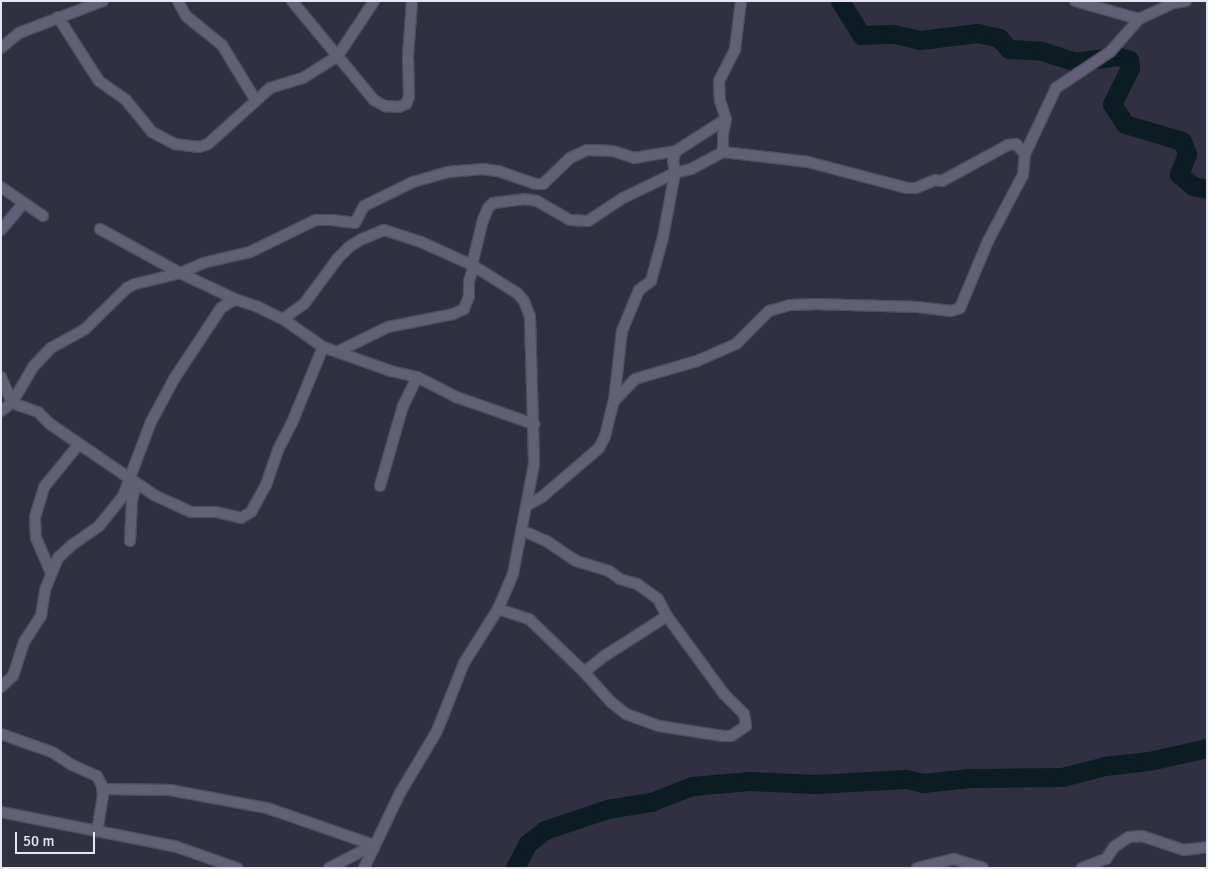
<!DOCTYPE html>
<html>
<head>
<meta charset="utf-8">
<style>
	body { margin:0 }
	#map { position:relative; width:1208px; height:869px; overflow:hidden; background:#313043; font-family:Signika,sans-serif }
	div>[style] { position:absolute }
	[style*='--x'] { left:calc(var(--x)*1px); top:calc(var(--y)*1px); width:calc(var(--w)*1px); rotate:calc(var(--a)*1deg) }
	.river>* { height:19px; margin:-9.5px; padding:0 9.5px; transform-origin:9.5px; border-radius:9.5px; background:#0b1c23 }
	.roads { filter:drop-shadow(1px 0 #4e4e5e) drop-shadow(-1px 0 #4e4e5e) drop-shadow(0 1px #4e4e5e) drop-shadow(0 -1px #4e4e5e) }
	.minor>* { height:10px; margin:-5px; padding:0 5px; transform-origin:5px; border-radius:5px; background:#616076 }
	span { translate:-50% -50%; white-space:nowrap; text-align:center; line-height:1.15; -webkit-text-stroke:4.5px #313043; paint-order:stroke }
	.frame { position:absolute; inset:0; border:2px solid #e6e6f3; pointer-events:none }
	.scale { position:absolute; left:15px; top:832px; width:80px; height:22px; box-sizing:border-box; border:2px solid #e6e6f3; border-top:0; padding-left:6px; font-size:15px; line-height:18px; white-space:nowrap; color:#e6e6f3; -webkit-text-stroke:4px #313043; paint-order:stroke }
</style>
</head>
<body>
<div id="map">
	<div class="river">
		<div style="--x:840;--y:1;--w:40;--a:58"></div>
		<div style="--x:861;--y:35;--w:33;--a:-2"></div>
		<div style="--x:894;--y:34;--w:27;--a:13"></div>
		<div style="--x:920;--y:40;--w:58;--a:-6.9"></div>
		<div style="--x:978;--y:33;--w:22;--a:13"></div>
		<div style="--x:999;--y:38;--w:15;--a:48"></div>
		<div style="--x:1009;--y:49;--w:33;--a:3"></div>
		<div style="--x:1042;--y:51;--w:35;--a:18"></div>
		<div style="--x:1075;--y:62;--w:42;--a:-8.1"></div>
		<div style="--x:1117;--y:56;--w:13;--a:18"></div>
		<div style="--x:1129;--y:60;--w:8;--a:83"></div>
		<div style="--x:1130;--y:68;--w:40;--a:116.6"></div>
		<div style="--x:1112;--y:104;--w:24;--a:57"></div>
		<div style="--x:1125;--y:124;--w:59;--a:16.6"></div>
		<div style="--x:1182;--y:141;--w:14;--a:69"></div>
		<div style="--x:1187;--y:154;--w:22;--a:112"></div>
		<div style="--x:1179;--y:174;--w:18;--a:41"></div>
		<div style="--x:1193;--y:186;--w:14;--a:12"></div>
		<div style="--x:515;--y:868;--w:27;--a:-63"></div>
		<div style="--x:527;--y:844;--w:23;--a:-38"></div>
		<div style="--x:545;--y:830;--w:65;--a:-18.7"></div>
		<div style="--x:607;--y:809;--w:45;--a:-9"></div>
		<div style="--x:651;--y:802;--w:44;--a:-21.3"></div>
		<div style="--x:692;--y:786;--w:57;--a:-5"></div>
		<div style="--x:749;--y:781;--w:66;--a:2.6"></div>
		<div style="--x:815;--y:784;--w:91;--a:-3.1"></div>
		<div style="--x:906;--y:779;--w:18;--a:13"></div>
		<div style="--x:924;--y:783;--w:45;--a:-6.3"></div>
		<div style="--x:969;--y:778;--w:93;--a:-0.6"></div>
		<div style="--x:1062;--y:777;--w:44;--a:-14.3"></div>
		<div style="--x:1105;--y:766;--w:44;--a:-6.5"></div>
		<div style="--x:1149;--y:761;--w:59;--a:-12.6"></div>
	</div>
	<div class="roads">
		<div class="minor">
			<div style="--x:178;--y:1;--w:17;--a:62"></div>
			<div style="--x:186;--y:16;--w:46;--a:38.9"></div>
			<div style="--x:222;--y:45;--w:63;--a:58.6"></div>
			<div style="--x:292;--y:1;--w:129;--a:50.4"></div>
			<div style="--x:374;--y:100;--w:13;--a:29"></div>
			<div style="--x:385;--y:106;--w:14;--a:4"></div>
			<div style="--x:399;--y:107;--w:8;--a:-23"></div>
			<div style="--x:406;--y:104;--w:8;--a:-67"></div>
			<div style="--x:409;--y:97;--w:41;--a:-91.4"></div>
			<div style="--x:408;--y:56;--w:55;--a:-85.8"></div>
			<div style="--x:1075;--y:1;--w:66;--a:15.7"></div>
			<div style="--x:1139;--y:19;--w:38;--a:-25"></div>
			<div style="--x:1174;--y:3;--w:12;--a:-9"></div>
			<div style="--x:58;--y:17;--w:76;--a:57.4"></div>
			<div style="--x:99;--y:81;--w:33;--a:35"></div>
			<div style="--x:126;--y:100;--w:41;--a:50.9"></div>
			<div style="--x:152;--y:132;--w:26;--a:28"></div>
			<div style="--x:175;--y:144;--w:24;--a:7"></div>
			<div style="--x:199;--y:147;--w:9;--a:-18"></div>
			<div style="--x:208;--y:144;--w:84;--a:-42.1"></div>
			<div style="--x:270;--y:88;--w:34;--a:-17"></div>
			<div style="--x:303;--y:78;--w:40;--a:-32"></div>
			<div style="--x:337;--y:57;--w:67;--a:-56.5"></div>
			<div style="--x:1;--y:48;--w:23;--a:-40"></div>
			<div style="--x:19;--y:33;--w:90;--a:-20.9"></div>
			<div style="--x:723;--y:152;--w:18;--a:-90"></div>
			<div style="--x:723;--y:134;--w:15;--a:-79"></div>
			<div style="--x:726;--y:119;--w:19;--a:-108"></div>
			<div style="--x:720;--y:101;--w:20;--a:-93"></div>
			<div style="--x:719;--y:81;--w:36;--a:-63"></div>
			<div style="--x:735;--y:49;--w:48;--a:-82.9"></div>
			<div style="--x:1;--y:187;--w:51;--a:34.6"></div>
			<div style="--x:100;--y:229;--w:91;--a:28.8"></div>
			<div style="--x:180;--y:273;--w:63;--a:25.3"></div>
			<div style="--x:1;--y:230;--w:35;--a:-50"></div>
			<div style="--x:472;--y:265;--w:46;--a:-76.3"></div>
			<div style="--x:483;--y:220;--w:13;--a:-67"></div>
			<div style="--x:488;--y:208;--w:7;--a:-45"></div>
			<div style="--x:493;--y:203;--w:31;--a:-7"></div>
			<div style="--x:524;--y:199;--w:13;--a:9"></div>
			<div style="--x:537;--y:201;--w:38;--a:30"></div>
			<div style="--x:570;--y:220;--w:18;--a:3"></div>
			<div style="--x:588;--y:221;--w:42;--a:-33.3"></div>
			<div style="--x:623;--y:198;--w:58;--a:-25.7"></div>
			<div style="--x:675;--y:173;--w:16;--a:-14"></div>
			<div style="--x:691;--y:169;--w:36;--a:-28"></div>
			<div style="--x:723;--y:152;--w:86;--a:6.7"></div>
			<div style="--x:808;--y:162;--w:102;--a:14.7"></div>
			<div style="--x:907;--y:188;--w:9;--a:0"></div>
			<div style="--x:916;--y:188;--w:21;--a:-23"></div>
			<div style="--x:935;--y:180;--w:7;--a:8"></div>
			<div style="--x:942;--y:181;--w:75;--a:-28.6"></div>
			<div style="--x:1008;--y:145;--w:8;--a:-7"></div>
			<div style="--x:1016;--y:144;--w:13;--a:48"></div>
			<div style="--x:283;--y:319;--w:26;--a:-36"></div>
			<div style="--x:304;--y:304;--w:57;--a:-53.5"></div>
			<div style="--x:338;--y:258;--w:16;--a:-45"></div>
			<div style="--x:349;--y:247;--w:15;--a:-32"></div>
			<div style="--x:362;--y:239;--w:24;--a:-22"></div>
			<div style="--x:384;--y:230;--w:39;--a:18"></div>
			<div style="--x:421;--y:242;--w:56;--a:24.3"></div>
			<div style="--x:472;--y:265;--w:53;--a:31.9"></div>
			<div style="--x:517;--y:293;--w:11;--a:49"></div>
			<div style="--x:524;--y:301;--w:17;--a:69"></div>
			<div style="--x:530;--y:317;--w:147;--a:88.4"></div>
			<div style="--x:534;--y:464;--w:112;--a:100.8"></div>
			<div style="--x:513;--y:574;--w:38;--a:113"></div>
			<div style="--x:498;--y:609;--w:64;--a:122.2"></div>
			<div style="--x:464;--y:663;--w:73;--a:111.7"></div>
			<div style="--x:437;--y:731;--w:72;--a:120.8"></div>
			<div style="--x:400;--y:793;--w:83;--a:115.6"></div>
			<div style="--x:339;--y:351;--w:55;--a:-26.1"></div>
			<div style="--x:388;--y:327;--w:66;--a:-11.3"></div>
			<div style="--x:453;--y:314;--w:12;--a:-24"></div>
			<div style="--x:464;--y:309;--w:14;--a:-69"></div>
			<div style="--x:469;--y:296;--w:15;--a:-90"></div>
			<div style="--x:469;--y:281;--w:16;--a:-72"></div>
			<div style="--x:1;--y:377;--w:28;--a:67"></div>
			<div style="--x:12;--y:403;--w:28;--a:19"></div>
			<div style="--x:38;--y:412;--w:17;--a:45"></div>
			<div style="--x:50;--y:424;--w:126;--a:34.3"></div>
			<div style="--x:154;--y:495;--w:41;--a:24.7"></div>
			<div style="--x:191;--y:512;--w:25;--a:0"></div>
			<div style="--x:216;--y:512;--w:26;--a:13"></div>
			<div style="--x:241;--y:518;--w:12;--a:-31"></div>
			<div style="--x:251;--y:512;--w:31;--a:-61"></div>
			<div style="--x:266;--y:485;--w:37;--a:-71"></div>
			<div style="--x:278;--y:450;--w:30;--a:-63"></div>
			<div style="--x:292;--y:423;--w:82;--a:-67.8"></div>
			<div style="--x:614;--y:401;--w:30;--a:-46"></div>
			<div style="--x:635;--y:379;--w:65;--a:-16.2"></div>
			<div style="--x:697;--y:361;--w:43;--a:-23.6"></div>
			<div style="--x:736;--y:344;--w:47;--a:-45"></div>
			<div style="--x:769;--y:311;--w:22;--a:-16"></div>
			<div style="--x:790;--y:305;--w:24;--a:-2"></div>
			<div style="--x:814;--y:304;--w:104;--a:1.7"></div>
			<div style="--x:918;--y:307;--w:33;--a:7"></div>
			<div style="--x:951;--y:311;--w:9;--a:-18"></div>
			<div style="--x:960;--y:308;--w:73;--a:-67.3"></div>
			<div style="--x:988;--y:241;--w:75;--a:-62.1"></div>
			<div style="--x:1023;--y:175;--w:21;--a:-85"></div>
			<div style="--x:1025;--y:154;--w:73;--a:-64.8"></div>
			<div style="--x:1056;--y:88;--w:65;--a:-33.7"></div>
			<div style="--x:1110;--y:52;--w:44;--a:-48.7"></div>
			<div style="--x:1;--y:411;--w:14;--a:-36"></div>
			<div style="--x:12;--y:403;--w:42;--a:-59.7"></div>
			<div style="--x:33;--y:367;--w:26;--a:-47"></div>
			<div style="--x:51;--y:348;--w:39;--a:-29"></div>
			<div style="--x:85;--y:329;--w:59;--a:-44.3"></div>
			<div style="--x:127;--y:288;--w:9;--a:-27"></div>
			<div style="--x:135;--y:284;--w:46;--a:-13.7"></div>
			<div style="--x:180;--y:273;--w:25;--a:-23"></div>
			<div style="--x:203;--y:263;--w:48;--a:-13.2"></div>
			<div style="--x:250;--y:252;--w:73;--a:-25.9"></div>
			<div style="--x:316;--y:220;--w:16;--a:0"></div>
			<div style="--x:332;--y:220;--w:23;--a:7"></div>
			<div style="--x:355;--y:223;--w:19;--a:-62"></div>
			<div style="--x:364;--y:206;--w:55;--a:-26.1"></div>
			<div style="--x:413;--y:182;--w:36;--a:-16"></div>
			<div style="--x:448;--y:172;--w:35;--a:-5"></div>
			<div style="--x:483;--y:169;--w:15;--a:8"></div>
			<div style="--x:498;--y:171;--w:39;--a:19"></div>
			<div style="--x:535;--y:184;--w:8;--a:0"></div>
			<div style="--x:543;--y:184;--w:37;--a:-44"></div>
			<div style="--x:570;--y:158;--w:19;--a:-25"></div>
			<div style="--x:587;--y:150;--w:26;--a:2"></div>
			<div style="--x:613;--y:151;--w:22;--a:18"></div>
			<div style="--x:634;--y:158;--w:43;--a:-9.5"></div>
			<div style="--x:676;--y:151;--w:59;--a:-32.6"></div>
			<div style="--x:380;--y:486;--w:83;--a:-74"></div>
			<div style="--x:403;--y:406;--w:32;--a:-64"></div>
			<div style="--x:527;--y:505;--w:17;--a:-28"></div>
			<div style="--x:542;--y:497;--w:75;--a:-40.7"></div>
			<div style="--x:599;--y:448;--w:13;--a:-63"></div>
			<div style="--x:605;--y:436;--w:36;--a:-76"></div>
			<div style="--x:614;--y:401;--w:70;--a:-83.5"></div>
			<div style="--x:622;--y:331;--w:44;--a:-67.5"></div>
			<div style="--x:639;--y:290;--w:15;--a:-37"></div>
			<div style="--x:651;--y:281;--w:46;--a:-74.7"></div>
			<div style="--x:663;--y:237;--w:65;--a:-79.4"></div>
			<div style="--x:675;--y:173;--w:13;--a:-99"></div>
			<div style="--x:673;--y:160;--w:9;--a:-72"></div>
			<div style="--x:130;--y:541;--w:40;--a:-87.1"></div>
			<div style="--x:132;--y:501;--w:18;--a:-77"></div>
			<div style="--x:51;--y:573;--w:38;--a:-113"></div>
			<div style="--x:36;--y:538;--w:21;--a:-93"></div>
			<div style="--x:35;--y:517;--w:31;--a:-73"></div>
			<div style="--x:44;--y:487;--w:55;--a:-50.9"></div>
			<div style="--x:498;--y:609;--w:33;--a:18"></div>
			<div style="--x:529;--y:619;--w:76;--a:43.9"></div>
			<div style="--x:584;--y:672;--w:40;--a:48"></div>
			<div style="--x:611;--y:702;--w:19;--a:39"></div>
			<div style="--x:626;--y:714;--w:35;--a:20"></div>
			<div style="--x:659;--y:726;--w:65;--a:8.9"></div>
			<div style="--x:723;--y:736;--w:8;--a:0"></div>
			<div style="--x:731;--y:736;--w:18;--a:-34"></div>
			<div style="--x:746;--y:726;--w:12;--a:-99"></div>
			<div style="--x:744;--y:714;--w:28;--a:-135"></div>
			<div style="--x:724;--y:694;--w:97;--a:-126.2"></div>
			<div style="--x:667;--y:616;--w:19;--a:-118"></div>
			<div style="--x:658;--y:599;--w:26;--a:-144"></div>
			<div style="--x:637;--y:584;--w:18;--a:-164"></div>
			<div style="--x:620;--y:579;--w:14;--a:-144"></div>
			<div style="--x:609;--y:571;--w:34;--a:-163"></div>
			<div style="--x:576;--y:561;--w:36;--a:-146"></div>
			<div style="--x:546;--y:541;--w:27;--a:-156"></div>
			<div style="--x:584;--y:672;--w:28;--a:-38"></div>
			<div style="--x:606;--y:655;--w:72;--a:-32.6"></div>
			<div style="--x:1;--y:687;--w:16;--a:-43"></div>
			<div style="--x:13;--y:676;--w:36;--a:-72"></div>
			<div style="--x:24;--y:642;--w:31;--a:-57"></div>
			<div style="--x:41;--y:616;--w:26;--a:-81"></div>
			<div style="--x:45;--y:590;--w:35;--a:-68"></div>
			<div style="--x:58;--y:558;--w:19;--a:-43"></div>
			<div style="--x:72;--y:545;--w:33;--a:-35"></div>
			<div style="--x:99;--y:526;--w:38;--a:-51"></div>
			<div style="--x:123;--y:496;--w:79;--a:-69.3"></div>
			<div style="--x:151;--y:422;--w:49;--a:-61.9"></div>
			<div style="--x:174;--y:379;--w:85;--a:-56.5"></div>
			<div style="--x:221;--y:308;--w:11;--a:-34"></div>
			<div style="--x:230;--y:302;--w:7;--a:-16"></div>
			<div style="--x:237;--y:300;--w:22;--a:18"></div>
			<div style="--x:258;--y:307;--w:28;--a:26"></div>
			<div style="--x:283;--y:319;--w:49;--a:35"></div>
			<div style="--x:323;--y:347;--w:72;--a:19.4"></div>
			<div style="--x:391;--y:371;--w:27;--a:13"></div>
			<div style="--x:417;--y:377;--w:44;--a:27.1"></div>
			<div style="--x:456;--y:397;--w:83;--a:19.1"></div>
			<div style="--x:1;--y:734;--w:54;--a:19.4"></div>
			<div style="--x:52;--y:752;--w:24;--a:33"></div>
			<div style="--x:72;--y:765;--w:27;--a:24"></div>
			<div style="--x:97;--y:776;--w:11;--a:63"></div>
			<div style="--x:102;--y:786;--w:9;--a:84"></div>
			<div style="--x:103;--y:795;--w:37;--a:99"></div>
			<div style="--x:102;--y:789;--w:68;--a:0.8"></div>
			<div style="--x:170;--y:790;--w:99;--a:10.5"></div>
			<div style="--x:267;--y:808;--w:113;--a:19.1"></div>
			<div style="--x:1;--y:812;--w:179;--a:11.2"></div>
			<div style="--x:177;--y:847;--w:64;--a:19.3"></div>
			<div style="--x:329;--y:868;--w:51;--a:-27.1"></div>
			<div style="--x:917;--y:868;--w:38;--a:-14"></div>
			<div style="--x:954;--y:859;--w:30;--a:17"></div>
			<div style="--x:1082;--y:868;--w:26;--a:-21"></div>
			<div style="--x:1106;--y:859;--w:14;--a:-56"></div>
			<div style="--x:1114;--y:847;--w:18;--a:-34"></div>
			<div style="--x:1129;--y:837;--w:13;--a:-4"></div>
			<div style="--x:1142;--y:836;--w:44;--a:18.4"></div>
			<div style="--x:1184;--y:850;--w:23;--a:-7"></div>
		</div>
	</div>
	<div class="frame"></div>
	<div class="scale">50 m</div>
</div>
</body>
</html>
